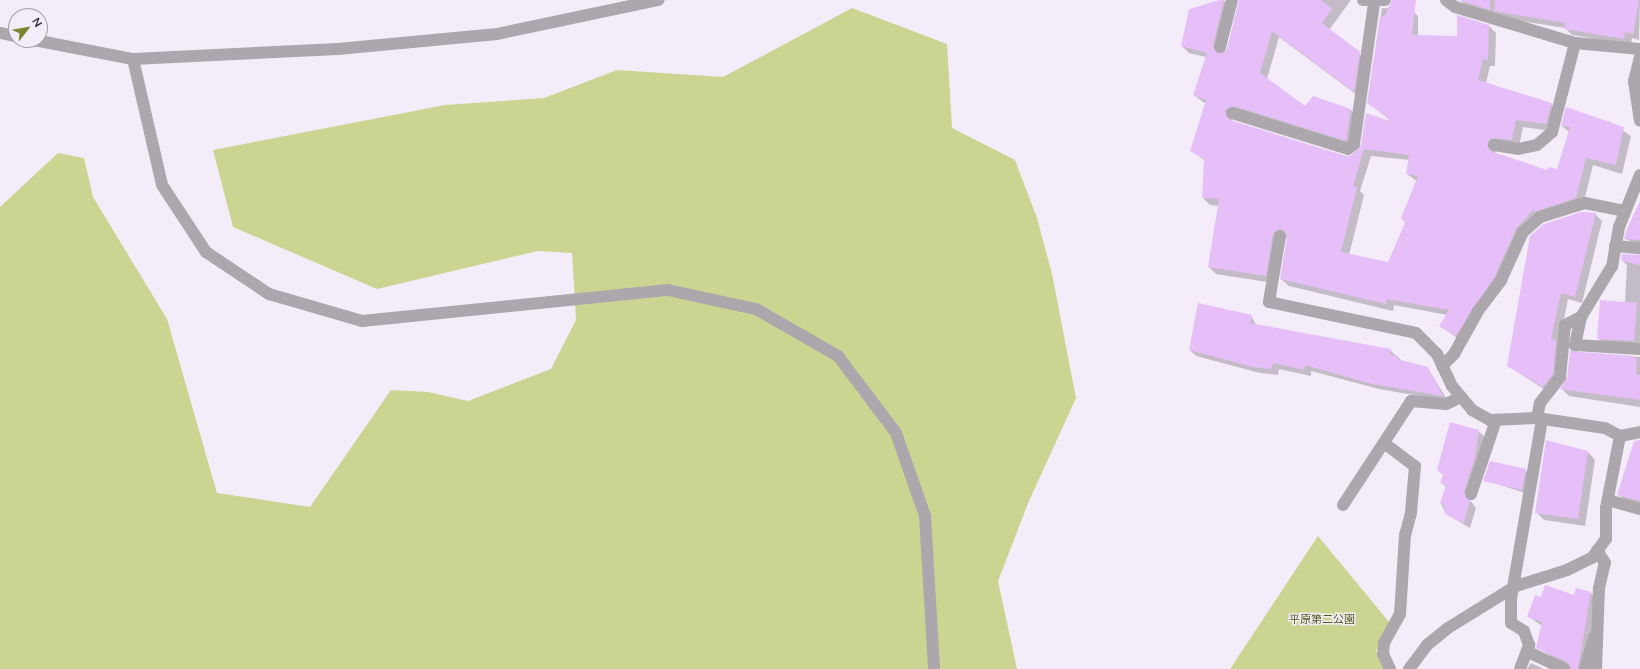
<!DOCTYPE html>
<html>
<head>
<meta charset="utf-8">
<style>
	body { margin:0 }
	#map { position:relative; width:1640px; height:669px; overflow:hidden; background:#f4ecf8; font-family:Mulish,"Noto Sans JP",sans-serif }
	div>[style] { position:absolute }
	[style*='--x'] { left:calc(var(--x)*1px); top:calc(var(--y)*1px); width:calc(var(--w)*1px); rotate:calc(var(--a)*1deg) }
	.green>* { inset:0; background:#cbd592 }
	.shadow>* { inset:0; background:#0003 }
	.building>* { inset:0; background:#e6bff9 }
	.minor>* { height:12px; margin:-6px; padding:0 6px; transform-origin:6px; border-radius:6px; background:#aba7ac }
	span { translate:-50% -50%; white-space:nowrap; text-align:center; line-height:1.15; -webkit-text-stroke:3px #f4ecf8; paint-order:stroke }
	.park-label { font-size:11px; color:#505717 }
	.north { position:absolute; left:8px; top:8px; width:40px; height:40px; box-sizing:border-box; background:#f4ecf8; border:1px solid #a49ea7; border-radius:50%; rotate:59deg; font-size:11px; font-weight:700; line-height:16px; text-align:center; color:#2b282d }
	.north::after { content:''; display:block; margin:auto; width:14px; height:18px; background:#7b8531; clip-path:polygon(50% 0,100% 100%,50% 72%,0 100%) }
</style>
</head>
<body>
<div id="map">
	<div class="green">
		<div style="clip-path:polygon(852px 8px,947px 44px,952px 128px,1015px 160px,1037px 218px,1052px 274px,1076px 398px,1029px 501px,998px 581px,1017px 669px,0 669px,0 207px,58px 153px,84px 158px,93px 197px,167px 319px,217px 493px,310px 507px,391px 390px,428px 392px,468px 401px,551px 369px,576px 320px,572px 253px,538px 251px,377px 289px,233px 227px,213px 150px,445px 105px,544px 98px,617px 70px,723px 77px)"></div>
		<div style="clip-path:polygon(1318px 536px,1389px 622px,1376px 651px,1386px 669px,1230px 669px)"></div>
	</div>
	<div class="shadow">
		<div style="clip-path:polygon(evenodd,1223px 0,1231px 6px,1219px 54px,1226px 53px,1240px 0,1351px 0,1329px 30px,1366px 60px,1361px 98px,1279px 37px,1267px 79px,1306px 108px,1351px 110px,1358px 117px,1353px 147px,1231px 118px,1233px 122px,1346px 157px,1353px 156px,1393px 123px,1368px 102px,1382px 8px,1411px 9px,1418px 16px,1418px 36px,1457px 37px,1489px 26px,1496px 33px,1495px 66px,1490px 66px,1486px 83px,1551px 104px,1558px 111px,1553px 131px,1523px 127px,1519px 147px,1498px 145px,1494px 154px,1547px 172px,1557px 171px,1569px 132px,1562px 126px,1567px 109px,1610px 122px,1631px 136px,1622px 174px,1593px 165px,1583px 205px,1542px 219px,1525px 234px,1463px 342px,1440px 326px,1447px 315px,1394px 305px,1393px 311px,1289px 286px,1281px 279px,1289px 236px,1280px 241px,1273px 283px,1216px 274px,1209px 267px,1219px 206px,1210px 205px,1203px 198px,1205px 161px,1191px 150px,1206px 104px,1194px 95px,1206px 57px,1189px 53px,1182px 46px,1223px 0,1371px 156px,1409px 160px,1407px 174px,1417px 181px,1406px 223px,1388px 263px,1349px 255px,1364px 195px,1360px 191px,1371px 156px)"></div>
		<div style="clip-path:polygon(1460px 0,1640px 0,1639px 40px,1632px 38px,1631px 45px,1572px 35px,1565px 28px,1509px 19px,1467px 7px)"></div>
		<div style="clip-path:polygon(1640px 204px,1640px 247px,1626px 239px)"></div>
		<div style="clip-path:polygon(1595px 214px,1602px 221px,1582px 303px,1568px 299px,1559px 344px,1563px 348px,1550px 393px,1508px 366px)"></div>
		<div style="clip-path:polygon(1640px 256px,1640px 348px,1605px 346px,1598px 338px,1625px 303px,1627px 265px,1622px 260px)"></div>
		<div style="clip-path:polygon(1251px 316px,1257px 326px,1390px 350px,1402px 361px,1427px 367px,1448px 401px,1379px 389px,1311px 371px,1311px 376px,1279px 369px,1278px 375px,1260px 373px,1196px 356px,1190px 350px)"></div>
		<div style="clip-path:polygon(1571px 352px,1640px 357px,1640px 407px,1569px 396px,1562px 389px,1568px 378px)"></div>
		<div style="clip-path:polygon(1478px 431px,1485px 437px,1469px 499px,1476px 508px,1470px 528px,1446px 514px,1441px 503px,1446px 487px,1442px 483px)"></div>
		<div style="clip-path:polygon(1588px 452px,1595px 460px,1585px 526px,1544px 520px,1537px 513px)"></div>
		<div style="clip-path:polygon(1640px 454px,1640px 506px,1626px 502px,1619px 495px)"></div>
		<div style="clip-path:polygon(1525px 470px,1529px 474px,1525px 493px,1485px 480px)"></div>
		<div style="clip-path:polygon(1591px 593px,1598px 600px,1586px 669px,1571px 669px,1537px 647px,1542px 626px,1529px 617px,1541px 598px)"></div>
		<div style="clip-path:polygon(1531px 663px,1544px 669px,1527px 669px)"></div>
	</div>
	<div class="building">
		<div style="clip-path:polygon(evenodd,1220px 0,1224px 0,1213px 46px,1218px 54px,1227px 49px,1239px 0,1321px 0,1332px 9px,1322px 23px,1360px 52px,1354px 92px,1272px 31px,1260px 73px,1305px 106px,1313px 96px,1351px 109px,1346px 141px,1234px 106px,1225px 111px,1230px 120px,1346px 156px,1352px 155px,1361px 145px,1366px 113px,1393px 122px,1367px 103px,1380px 17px,1385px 15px,1392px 0,1416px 0,1412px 35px,1457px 36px,1457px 15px,1489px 25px,1488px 60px,1483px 59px,1478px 80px,1552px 103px,1546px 124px,1516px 120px,1512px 140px,1491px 138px,1487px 144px,1490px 151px,1547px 170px,1548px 167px,1557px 169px,1570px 127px,1561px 126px,1566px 107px,1624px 127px,1616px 165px,1586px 158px,1576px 198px,1534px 212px,1535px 208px,1516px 229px,1495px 276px,1456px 336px,1439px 326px,1449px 310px,1387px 299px,1386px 304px,1280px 279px,1287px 237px,1282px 229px,1273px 234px,1266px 276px,1208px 267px,1219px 199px,1202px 198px,1204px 159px,1190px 151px,1206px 100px,1193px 95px,1207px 53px,1181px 46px,1189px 9px,1220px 0,1364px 149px,1409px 155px,1406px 174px,1418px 176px,1401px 218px,1405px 223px,1388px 262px,1341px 252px,1357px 187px,1353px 186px,1364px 149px)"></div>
		<div style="clip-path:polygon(1458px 0,1490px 0,1490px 10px)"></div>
		<div style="clip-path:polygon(1495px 0,1639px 0,1633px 34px,1625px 32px,1624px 39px,1564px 29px,1565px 23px,1494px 11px)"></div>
		<div style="clip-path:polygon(1640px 201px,1640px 240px,1624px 239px,1626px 231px)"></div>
		<div style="clip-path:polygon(1581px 212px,1596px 213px,1575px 297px,1561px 293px,1551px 339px,1556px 340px,1553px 374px,1543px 387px,1507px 366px,1530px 236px,1544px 224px)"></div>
		<div style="clip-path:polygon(1622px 254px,1640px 255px,1640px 265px,1621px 261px)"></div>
		<div style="clip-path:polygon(1600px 300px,1637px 303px,1634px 341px,1597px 339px)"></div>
		<div style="clip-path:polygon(1198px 303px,1252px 315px,1250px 323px,1391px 349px,1390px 354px,1398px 356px,1397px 359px,1428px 367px,1443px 396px,1372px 384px,1305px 365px,1304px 370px,1273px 363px,1271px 369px,1253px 367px,1189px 350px)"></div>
		<div style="clip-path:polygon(1570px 351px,1633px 356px,1637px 359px,1636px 374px,1640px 375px,1640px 400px,1560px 389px,1567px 378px)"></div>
		<div style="clip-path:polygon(1450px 422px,1479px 430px,1475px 458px,1464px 492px,1470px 501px,1464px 523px,1445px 514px,1444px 505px,1440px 503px,1446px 485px,1440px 483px,1443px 475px,1437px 470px)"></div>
		<div style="clip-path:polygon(1546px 440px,1588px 451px,1578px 519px,1535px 513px)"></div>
		<div style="clip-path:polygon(1640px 440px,1640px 501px,1617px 495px,1634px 441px)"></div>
		<div style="clip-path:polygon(1490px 461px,1526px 469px,1522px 490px,1483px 481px)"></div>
		<div style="clip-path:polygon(1545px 585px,1574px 595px,1576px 588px,1591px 592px,1578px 669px,1571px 669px,1567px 662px,1536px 648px,1542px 622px,1527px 617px,1535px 595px,1541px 597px)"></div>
	</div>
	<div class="minor">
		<div style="--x:1363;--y:0;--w:22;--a:0"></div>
		<div style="--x:1446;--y:0;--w:11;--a:38"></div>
		<div style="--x:1455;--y:7;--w:125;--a:16.7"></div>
		<div style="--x:1575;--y:43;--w:65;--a:5.3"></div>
		<div style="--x:0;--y:33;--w:16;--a:11"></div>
		<div style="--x:34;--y:40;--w:101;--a:10.9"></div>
		<div style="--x:133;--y:59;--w:205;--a:-2.8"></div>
		<div style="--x:338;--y:49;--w:160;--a:-5.4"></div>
		<div style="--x:497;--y:34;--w:165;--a:-11.9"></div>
		<div style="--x:1220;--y:47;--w:49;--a:-75.7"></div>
		<div style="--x:1640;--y:57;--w:25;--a:104"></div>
		<div style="--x:1634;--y:81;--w:40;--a:81.5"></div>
		<div style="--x:133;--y:59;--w:129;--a:77"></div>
		<div style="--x:162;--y:185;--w:80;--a:56.7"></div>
		<div style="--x:206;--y:252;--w:76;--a:33.7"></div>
		<div style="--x:269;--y:294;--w:97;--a:16.2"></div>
		<div style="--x:362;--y:321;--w:308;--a:-5.8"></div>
		<div style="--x:668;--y:290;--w:90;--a:12.2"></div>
		<div style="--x:756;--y:309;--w:95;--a:29.8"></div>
		<div style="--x:838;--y:356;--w:96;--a:53"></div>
		<div style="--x:896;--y:433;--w:88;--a:70.7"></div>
		<div style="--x:925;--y:516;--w:153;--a:86.6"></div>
		<div style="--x:1232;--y:113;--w:121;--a:17.2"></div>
		<div style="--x:1348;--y:149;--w:8;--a:-40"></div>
		<div style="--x:1354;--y:144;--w:142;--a:-81.9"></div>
		<div style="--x:1494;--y:145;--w:24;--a:9"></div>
		<div style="--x:1518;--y:149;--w:19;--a:-12"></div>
		<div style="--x:1537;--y:145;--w:20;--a:-41"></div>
		<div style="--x:1552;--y:132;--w:92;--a:-75.5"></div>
		<div style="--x:1640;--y:175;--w:56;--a:112"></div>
		<div style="--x:1619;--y:227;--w:40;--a:100"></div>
		<div style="--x:1612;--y:266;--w:60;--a:121.3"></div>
		<div style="--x:1581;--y:317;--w:29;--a:102"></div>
		<div style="--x:1575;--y:345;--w:65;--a:3.5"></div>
		<div style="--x:1280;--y:236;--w:67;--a:99.5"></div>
		<div style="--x:1269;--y:302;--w:150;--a:11.9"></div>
		<div style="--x:1416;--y:333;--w:30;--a:45"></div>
		<div style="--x:1437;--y:354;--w:35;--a:65"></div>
		<div style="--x:1452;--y:386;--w:31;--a:50"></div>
		<div style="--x:1472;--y:410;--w:21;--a:29"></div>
		<div style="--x:1490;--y:420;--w:47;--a:-2.4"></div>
		<div style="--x:1537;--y:418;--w:69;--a:8.4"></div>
		<div style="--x:1605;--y:428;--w:17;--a:28"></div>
		<div style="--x:1615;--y:246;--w:25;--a:5"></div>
		<div style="--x:1442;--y:366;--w:17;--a:-45"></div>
		<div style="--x:1454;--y:354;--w:49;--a:-60.8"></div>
		<div style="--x:1478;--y:311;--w:39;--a:-53"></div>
		<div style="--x:1501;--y:280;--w:53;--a:-65.4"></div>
		<div style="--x:1523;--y:232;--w:23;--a:-41"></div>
		<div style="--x:1540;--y:217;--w:47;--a:-17.3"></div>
		<div style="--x:1585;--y:203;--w:41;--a:11.3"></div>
		<div style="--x:1537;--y:418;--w:15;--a:-79"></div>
		<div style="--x:1540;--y:403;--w:33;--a:-52"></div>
		<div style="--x:1560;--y:377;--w:52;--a:-84.5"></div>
		<div style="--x:1565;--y:325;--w:18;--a:-27"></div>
		<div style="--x:1384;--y:443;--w:39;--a:37"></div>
		<div style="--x:1415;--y:466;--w:47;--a:94.9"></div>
		<div style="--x:1411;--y:513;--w:23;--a:105"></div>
		<div style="--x:1405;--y:535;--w:79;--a:93.6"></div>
		<div style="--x:1400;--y:614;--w:33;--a:119"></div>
		<div style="--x:1384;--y:643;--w:11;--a:95"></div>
		<div style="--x:1383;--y:654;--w:17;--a:65"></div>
		<div style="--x:1471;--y:494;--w:78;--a:-71.3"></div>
		<div style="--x:1608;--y:500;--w:33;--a:16"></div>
		<div style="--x:1343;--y:505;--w:124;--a:-56.8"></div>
		<div style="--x:1411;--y:401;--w:35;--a:5"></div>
		<div style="--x:1446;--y:404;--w:17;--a:-25"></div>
		<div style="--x:1528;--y:652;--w:40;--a:25"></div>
		<div style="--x:1409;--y:669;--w:30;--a:-53"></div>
		<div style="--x:1427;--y:645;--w:27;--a:-39"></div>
		<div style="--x:1448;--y:628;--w:80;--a:-31.7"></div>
		<div style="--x:1516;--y:586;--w:53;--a:-17.4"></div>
		<div style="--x:1567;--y:570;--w:28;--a:-26"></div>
		<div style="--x:1592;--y:558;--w:24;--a:-54"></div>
		<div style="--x:1606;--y:539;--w:31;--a:-90"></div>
		<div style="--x:1606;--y:508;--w:73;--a:-79"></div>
		<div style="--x:1620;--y:436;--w:20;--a:-11"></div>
		<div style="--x:1520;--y:669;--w:26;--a:-69"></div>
		<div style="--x:1529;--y:645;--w:15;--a:-110"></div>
		<div style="--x:1524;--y:631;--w:15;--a:-148"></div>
		<div style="--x:1511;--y:623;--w:24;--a:-90"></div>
		<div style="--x:1511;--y:599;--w:183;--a:-80.2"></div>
		<div style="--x:1585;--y:669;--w:33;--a:-74"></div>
		<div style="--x:1596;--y:669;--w:81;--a:-87.9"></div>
		<div style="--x:1599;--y:588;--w:26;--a:-77"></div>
		<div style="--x:1605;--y:563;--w:15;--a:-122"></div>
	</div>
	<div class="park-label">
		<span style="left:1322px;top:619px">平原第二公園</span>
	</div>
	<div class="north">N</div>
</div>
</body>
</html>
